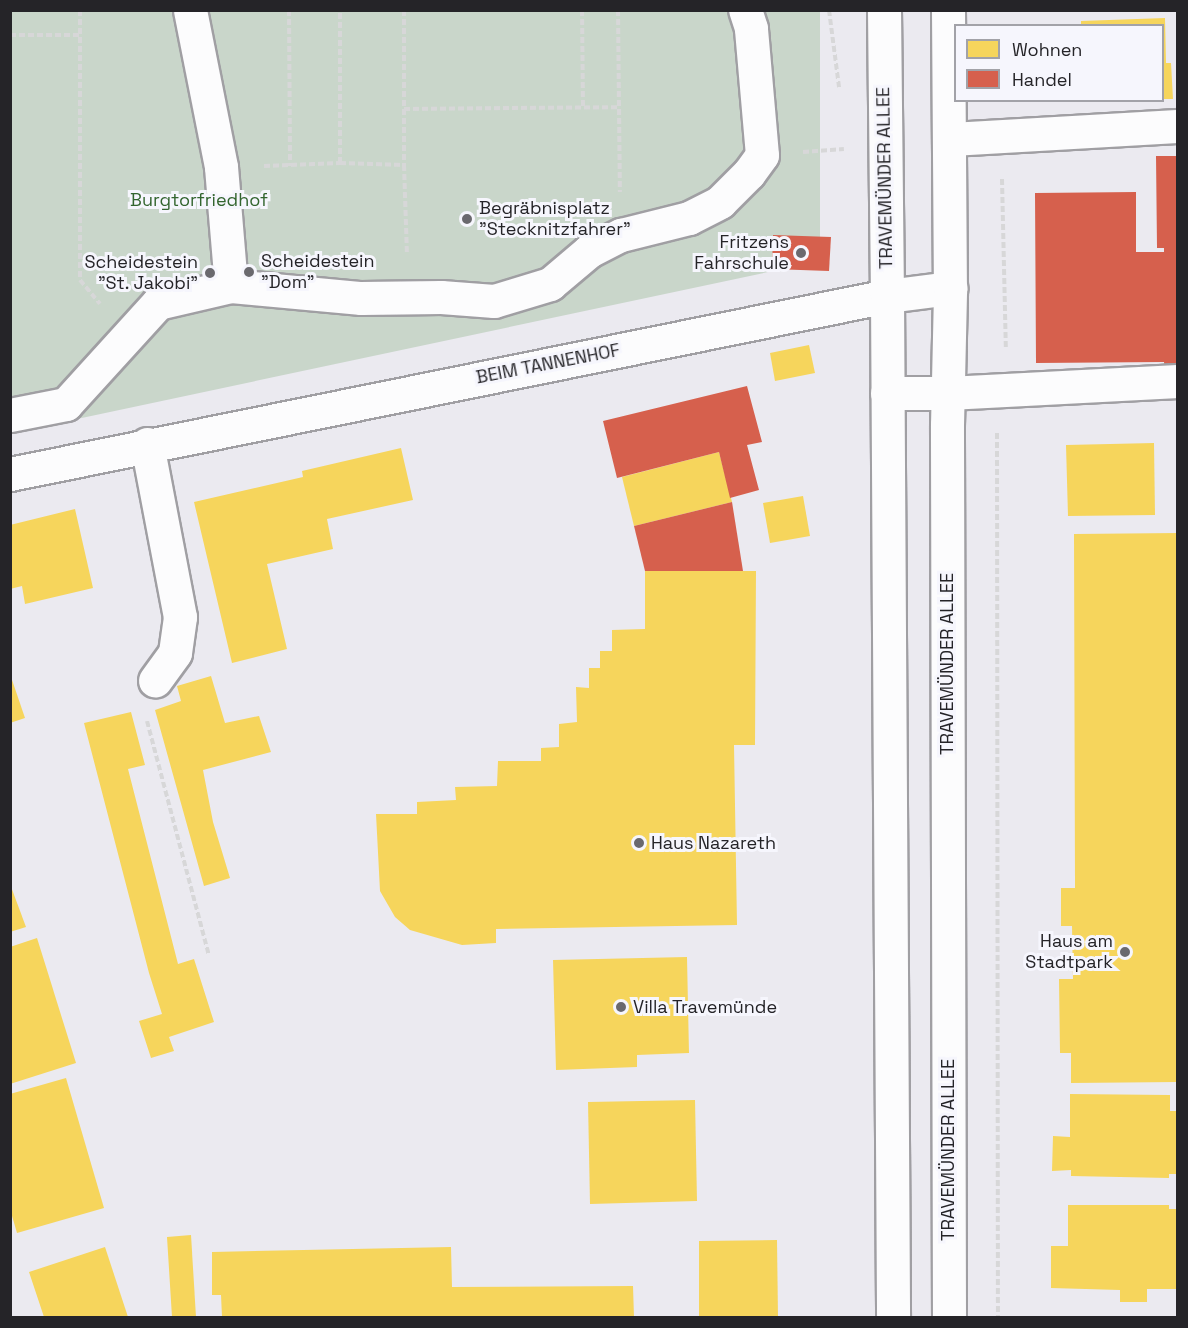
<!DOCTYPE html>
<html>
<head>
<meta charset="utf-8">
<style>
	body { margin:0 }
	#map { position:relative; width:1188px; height:1328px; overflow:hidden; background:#ebeaf0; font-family:"Space Grotesk",sans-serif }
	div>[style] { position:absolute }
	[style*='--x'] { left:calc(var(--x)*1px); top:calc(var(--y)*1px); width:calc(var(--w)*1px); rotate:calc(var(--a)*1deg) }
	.green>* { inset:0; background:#c9d6ca }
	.homes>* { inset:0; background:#f6d55c }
	.shops>* { inset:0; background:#d6604d }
	.path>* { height:4px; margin-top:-2px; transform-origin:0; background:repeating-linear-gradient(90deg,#d7d7d8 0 6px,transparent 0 9px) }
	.roads { filter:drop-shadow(2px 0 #a09fa3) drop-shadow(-2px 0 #a09fa3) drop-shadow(0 2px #a09fa3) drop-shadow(0 -2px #a09fa3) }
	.minor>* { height:33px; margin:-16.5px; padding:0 16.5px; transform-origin:16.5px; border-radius:16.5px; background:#fcfcfd }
	.major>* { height:33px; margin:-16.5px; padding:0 16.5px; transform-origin:16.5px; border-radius:16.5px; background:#fcfcfd }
	.highway>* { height:33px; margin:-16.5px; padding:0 16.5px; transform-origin:16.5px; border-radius:16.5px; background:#fcfcfd }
	.dots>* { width:16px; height:16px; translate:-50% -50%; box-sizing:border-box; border:3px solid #f6f6fd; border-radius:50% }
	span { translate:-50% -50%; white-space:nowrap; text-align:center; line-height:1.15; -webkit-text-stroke:6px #f6f6fd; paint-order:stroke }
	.street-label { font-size:18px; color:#252428 }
	.park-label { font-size:18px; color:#33652f }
	.poi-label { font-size:18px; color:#252428 }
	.left { translate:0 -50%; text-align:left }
	.right { translate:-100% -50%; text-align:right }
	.frame { position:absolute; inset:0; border:12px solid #252428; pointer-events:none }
	.legend { position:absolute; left:954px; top:24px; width:210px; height:78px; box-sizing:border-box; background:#f6f6fd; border:2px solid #a2a2a8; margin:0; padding:8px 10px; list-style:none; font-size:18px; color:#252428 }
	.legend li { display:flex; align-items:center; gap:12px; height:30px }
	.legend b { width:30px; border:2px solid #a2a2a8 }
</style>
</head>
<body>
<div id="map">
	<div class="green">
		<div style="clip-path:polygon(10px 11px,820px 11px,820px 261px,11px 433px)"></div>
	</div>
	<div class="homes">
		<div style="clip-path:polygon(1165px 18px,1166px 63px,1171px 63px,1173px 99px,1162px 99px,1162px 26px,1081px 26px,1081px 21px)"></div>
		<div style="clip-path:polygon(809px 345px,815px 373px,775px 381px,770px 353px)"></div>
		<div style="clip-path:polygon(1154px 443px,1155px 515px,1068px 516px,1066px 445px)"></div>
		<div style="clip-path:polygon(401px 448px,413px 500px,327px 519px,333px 549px,267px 564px,287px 649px,232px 663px,194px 502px,303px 477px,302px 471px)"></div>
		<div style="clip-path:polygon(719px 452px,732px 502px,634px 526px,622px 477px)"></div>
		<div style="clip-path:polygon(803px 496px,810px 536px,770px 543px,763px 503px)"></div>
		<div style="clip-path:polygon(75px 509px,93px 588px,25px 604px,22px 586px,10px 589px,10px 525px)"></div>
		<div style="clip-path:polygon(1178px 533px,1178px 1082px,1071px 1083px,1071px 1053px,1060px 1053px,1059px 979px,1073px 979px,1072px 926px,1061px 926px,1061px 888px,1075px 888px,1074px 534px)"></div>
		<div style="clip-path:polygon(645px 571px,756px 571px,755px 745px,734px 745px,737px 925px,496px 929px,496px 943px,462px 945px,410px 930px,395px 917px,380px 891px,376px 814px,417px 814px,417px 802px,456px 800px,455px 787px,497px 786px,498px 761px,541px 761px,541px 748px,559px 747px,559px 724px,577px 722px,576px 687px,589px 688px,589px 668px,600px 668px,600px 651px,612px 651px,612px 630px,645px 629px)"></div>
		<div style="clip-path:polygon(10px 674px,25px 718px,10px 723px)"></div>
		<div style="clip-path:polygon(211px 676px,225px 723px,259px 716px,271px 752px,203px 770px,213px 822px,230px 878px,204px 886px,155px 710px,181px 701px,177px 686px)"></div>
		<div style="clip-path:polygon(131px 712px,145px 765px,128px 769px,178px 964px,194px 959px,214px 1022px,169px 1037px,174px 1051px,151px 1058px,139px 1021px,162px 1014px,149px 973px,84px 723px)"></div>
		<div style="clip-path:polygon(10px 884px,26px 927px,10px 932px)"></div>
		<div style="clip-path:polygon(37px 938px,76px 1063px,10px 1084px,10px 947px)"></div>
		<div style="clip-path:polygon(687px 957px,689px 1053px,637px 1055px,637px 1067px,556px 1070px,553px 960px)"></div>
		<div style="clip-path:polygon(66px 1078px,104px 1208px,17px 1233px,10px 1209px,10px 1094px)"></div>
		<div style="clip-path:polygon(1070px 1094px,1170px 1095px,1170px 1111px,1178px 1111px,1178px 1174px,1169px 1174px,1169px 1178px,1071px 1176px,1071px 1170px,1052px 1171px,1053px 1136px,1070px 1137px)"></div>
		<div style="clip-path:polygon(695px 1100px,697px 1201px,590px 1204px,588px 1102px)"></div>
		<div style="clip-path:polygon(1068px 1205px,1169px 1205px,1169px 1209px,1178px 1209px,1178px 1289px,1147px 1289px,1147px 1302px,1120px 1302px,1120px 1290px,1051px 1288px,1051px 1246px,1068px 1246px)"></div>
		<div style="clip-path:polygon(191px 1235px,196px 1317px,172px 1317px,167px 1237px)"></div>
		<div style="clip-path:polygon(777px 1240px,778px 1317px,699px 1317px,699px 1241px)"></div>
		<div style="clip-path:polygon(105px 1247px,128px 1317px,44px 1317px,29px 1272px)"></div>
		<div style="clip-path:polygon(451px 1247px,452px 1287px,633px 1286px,634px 1317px,222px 1317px,221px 1295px,212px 1295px,212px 1252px)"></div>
	</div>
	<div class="shops">
		<div style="clip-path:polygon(1156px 156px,1178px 156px,1178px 370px,1165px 370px,1164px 362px,1036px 363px,1035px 193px,1136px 192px,1136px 252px,1164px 252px,1164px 248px,1157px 248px)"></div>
		<div style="clip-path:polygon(773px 235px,831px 237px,829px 271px,772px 269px)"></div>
		<div style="clip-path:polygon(747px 386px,762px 442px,747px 445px,759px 490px,730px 498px,719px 452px,617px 478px,603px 421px)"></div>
		<div style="clip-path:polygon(732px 502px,743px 571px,645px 571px,634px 526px)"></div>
	</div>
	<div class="path">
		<div style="--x:80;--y:10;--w:270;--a:90"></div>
		<div style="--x:80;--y:280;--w:31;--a:50"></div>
		<div style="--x:289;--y:10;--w:156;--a:89.6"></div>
		<div style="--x:404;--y:10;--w:155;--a:90"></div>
		<div style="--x:404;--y:165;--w:90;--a:88.1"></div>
		<div style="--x:582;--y:10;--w:97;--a:89.4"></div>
		<div style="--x:618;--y:10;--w:182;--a:89.4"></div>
		<div style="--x:829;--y:10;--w:78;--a:82.6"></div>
		<div style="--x:10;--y:35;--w:70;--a:0"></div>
		<div style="--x:404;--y:109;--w:214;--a:-0.5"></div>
		<div style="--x:803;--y:152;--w:41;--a:-4.2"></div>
		<div style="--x:340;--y:163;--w:153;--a:-90"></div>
		<div style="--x:264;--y:166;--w:76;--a:-2.3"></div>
		<div style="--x:340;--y:163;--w:64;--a:1.8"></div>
		<div style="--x:1002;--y:179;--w:170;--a:88.7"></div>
		<div style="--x:997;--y:433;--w:885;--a:89.94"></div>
		<div style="--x:147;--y:721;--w:242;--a:75.2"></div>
	</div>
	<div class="roads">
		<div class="minor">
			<div style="--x:190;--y:10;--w:160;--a:78.8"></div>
			<div style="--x:221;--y:167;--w:119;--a:85.2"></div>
			<div style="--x:950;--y:139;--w:228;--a:-3.3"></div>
			<div style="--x:887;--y:393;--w:61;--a:0"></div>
			<div style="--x:948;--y:393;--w:230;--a:-3"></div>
			<div style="--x:10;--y:415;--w:57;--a:-11.1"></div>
			<div style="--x:66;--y:404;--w:137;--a:-47.7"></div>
			<div style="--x:158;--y:303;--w:75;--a:-13.1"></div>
			<div style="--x:231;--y:286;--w:131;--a:5.3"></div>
			<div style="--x:361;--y:298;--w:80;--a:-0.7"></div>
			<div style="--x:441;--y:297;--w:53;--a:4.3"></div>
			<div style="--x:494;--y:301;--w:59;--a:-16.9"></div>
			<div style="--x:550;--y:284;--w:51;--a:-40.2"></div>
			<div style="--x:589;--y:251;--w:36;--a:-27"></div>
			<div style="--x:621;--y:235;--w:70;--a:-14"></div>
			<div style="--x:689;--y:218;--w:35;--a:-27"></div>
			<div style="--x:720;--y:202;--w:41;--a:-45"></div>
			<div style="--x:749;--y:173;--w:22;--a:-54"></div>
			<div style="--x:762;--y:155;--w:127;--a:-95"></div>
			<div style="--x:751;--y:28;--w:19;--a:-108"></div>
			<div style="--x:147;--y:444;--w:176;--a:79.2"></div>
			<div style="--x:180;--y:617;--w:36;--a:98"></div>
			<div style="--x:175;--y:653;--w:34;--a:126"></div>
			<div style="--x:10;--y:474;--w:895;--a:-11.47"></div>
			<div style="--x:887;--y:296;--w:64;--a:-7.2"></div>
		</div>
		<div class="major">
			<div style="--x:887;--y:296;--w:1022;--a:89.66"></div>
			<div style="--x:949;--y:1318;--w:893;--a:-90.13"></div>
			<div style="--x:947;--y:425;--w:137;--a:-88.7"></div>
		</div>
		<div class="highway">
			<div style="--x:884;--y:10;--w:286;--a:89.4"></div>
			<div style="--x:948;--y:10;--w:278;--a:89.6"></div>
		</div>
	</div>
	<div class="dots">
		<div style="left:467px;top:219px;background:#6a696e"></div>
		<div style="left:801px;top:253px;background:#6a696e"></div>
		<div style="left:249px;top:272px;background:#6a696e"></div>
		<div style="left:210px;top:273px;background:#6a696e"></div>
		<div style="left:639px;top:843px;background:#6a696e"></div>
		<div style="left:1125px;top:952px;background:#6a696e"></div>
		<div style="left:621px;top:1007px;background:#6a696e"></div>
	</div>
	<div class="street-label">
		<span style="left:885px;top:178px;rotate:-91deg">TRAVEMÜNDER ALLEE</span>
		<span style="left:548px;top:364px;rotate:-11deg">BEIM TANNENHOF</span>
		<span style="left:947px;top:664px;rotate:-90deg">TRAVEMÜNDER ALLEE</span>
		<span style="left:948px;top:1150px;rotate:-90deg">TRAVEMÜNDER ALLEE</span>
	</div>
	<div class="park-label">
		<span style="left:199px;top:200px">Burgtorfriedhof</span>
	</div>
	<div class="poi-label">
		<span class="left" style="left:479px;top:219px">Begräbnisplatz<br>"Stecknitzfahrer"</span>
		<span class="right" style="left:789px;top:253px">Fritzens<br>Fahrschule</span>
		<span class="left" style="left:261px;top:272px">Scheidestein<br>"Dom"</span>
		<span class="right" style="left:198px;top:273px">Scheidestein<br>"St. Jakobi"</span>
		<span class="left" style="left:651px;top:843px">Haus Nazareth</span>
		<span class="right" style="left:1113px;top:952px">Haus am<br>Stadtpark</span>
		<span class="left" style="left:633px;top:1007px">Villa Travemünde</span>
	</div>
	<div class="frame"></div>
	<ul class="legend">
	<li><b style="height:16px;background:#f6d55c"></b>Wohnen</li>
	<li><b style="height:16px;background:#d6604d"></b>Handel</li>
	</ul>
</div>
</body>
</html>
